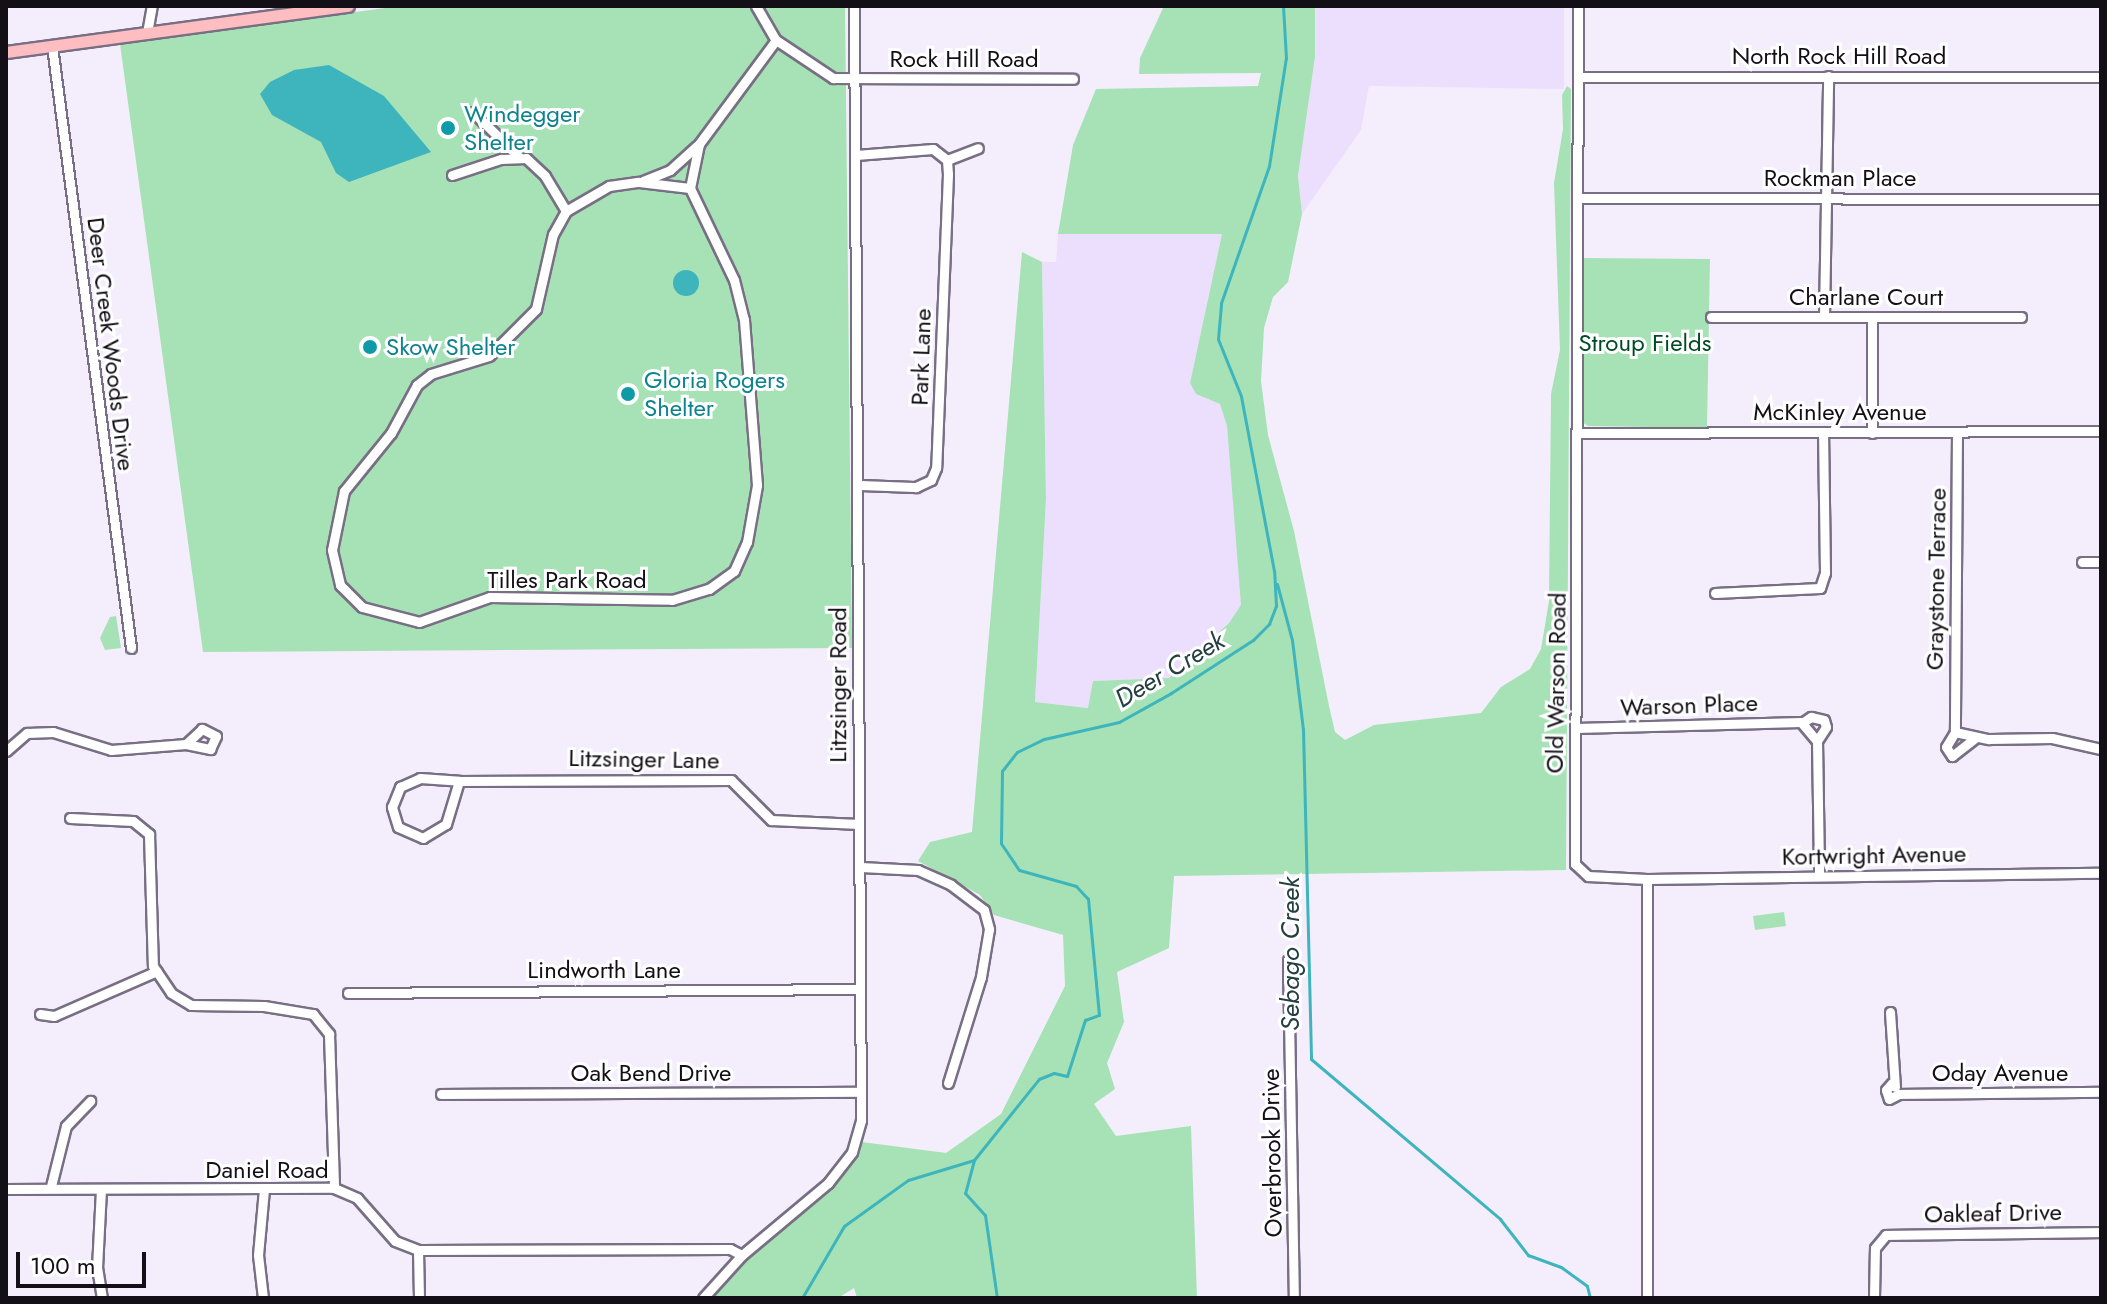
<!DOCTYPE html>
<html>
<head>
<meta charset="utf-8">
<style>
	body { margin:0 }
	#map { position:relative; width:2107px; height:1304px; overflow:hidden; background:#f4eefc; font-family:Jost,sans-serif }
	div>[style] { position:absolute }
	[style*='--x'] { left:calc(var(--x)*1px); top:calc(var(--y)*1px); width:calc(var(--w)*1px); rotate:calc(var(--a)*1deg) }
	.built>* { inset:0; background:#ecdffe }
	.green>* { inset:0; background:#a6e2b5 }
	.water>* { inset:0; background:#3eb5bd }
	.round { border-radius:50% }
	.stream>* { height:3px; margin:-1.5px; padding:0 1.5px; transform-origin:1.5px; border-radius:1.5px; background:#3eb5bd }
	.roads { filter:drop-shadow(2px 0 #786f84) drop-shadow(-2px 0 #786f84) drop-shadow(0 2px #786f84) drop-shadow(0 -2px #786f84) }
	.minor>* { height:9px; margin:-4.5px; padding:0 4.5px; transform-origin:4.5px; border-radius:4.5px; background:#fff }
	.major>* { height:11px; margin:-5.5px; padding:0 5.5px; transform-origin:5.5px; border-radius:5.5px; background:#febec1 }
	.dots>* { width:22px; height:22px; translate:-50% -50%; box-sizing:border-box; border:4px solid #fff; border-radius:50% }
	span { translate:-50% -50%; white-space:nowrap; text-align:center; line-height:1.15; -webkit-text-stroke:6px #fff; paint-order:stroke }
	.street-label { font-size:24px; color:#120f17 }
	.culture-label { font-size:24px; color:#0d838f }
	.left { translate:0 -50%; text-align:left }
	.park-label { font-size:24px; color:#004b23 }
	.water-label { font-size:26px; color:#253f41; font-style:italic }
	.frame { position:absolute; inset:0; border:8px solid #120f17; pointer-events:none }
	.scale { position:absolute; left:16px; top:1252px; width:130px; height:36px; box-sizing:border-box; border:4px solid #120f17; border-top:0; padding-left:10px; font-size:24px; line-height:28px; white-space:nowrap; color:#120f17; -webkit-text-stroke:6px #fff; paint-order:stroke }
</style>
</head>
<body>
<div id="map">
	<div class="built">
		<div style="clip-path:polygon(1315px 6px,1564px 6px,1564px 89px,1369px 86px,1361px 130px,1302px 214px,1298px 176px,1315px 57px)"></div>
		<div style="clip-path:polygon(1058px 234px,1222px 234px,1190px 383px,1196px 394px,1220px 404px,1227px 426px,1242px 605px,1229px 623px,1169px 678px,1094px 681px,1089px 708px,1035px 702px,1046px 499px,1042px 262px,1056px 262px)"></div>
	</div>
	<div class="green">
		<div style="clip-path:polygon(400px 6px,845px 6px,852px 648px,203px 652px,120px 44px)"></div>
		<div style="clip-path:polygon(1164px 6px,1315px 6px,1315px 57px,1298px 176px,1302px 214px,1288px 282px,1273px 297px,1264px 328px,1261px 381px,1268px 435px,1294px 531px,1329px 706px,1335px 732px,1345px 740px,1374px 725px,1481px 713px,1501px 687px,1530px 669px,1541px 649px,1549px 601px,1551px 394px,1560px 350px,1554px 183px,1563px 129px,1562px 95px,1567px 86px,1571px 89px,1566px 870px,1174px 876px,1169px 948px,1117px 972px,1124px 1022px,1107px 1063px,1115px 1089px,1094px 1104px,1116px 1136px,1191px 1126px,1197px 1298px,857px 1298px,854px 1288px,838px 1298px,710px 1298px,750px 1255px,842px 1177px,862px 1142px,946px 1153px,1001px 1114px,1065px 986px,1063px 935px,994px 915px,980px 895px,918px 861px,930px 842px,972px 832px,1022px 252px,1042px 262px,1046px 499px,1035px 702px,1088px 708px,1093px 681px,1169px 678px,1229px 623px,1241px 605px,1227px 426px,1220px 404px,1196px 394px,1190px 383px,1222px 234px,1058px 234px,1073px 145px,1096px 89px,1258px 86px,1261px 73px,1139px 74px,1140px 58px)"></div>
		<div style="clip-path:polygon(1581px 258px,1710px 259px,1707px 428px,1588px 426px,1582px 422px)"></div>
		<div style="clip-path:polygon(116px 616px,121px 648px,105px 650px,100px 638px,110px 617px)"></div>
		<div style="clip-path:polygon(1784px 912px,1786px 926px,1755px 930px,1753px 916px)"></div>
	</div>
	<div class="water">
		<div style="clip-path:polygon(329px 65px,384px 96px,431px 152px,349px 182px,336px 173px,321px 142px,272px 115px,260px 94px,270px 82px,294px 70px)"></div>
		<div class="round" style="left:673px;top:270px;width:26px;height:26px"></div>
	</div>
	<div class="stream">
		<div style="--x:1277;--y:584;--w:58;--a:75"></div>
		<div style="--x:1292;--y:640;--w:90;--a:83"></div>
		<div style="--x:1303;--y:729;--w:330;--a:88.6"></div>
		<div style="--x:1311;--y:1059;--w:248;--a:40.2"></div>
		<div style="--x:1500;--y:1219;--w:46;--a:52.1"></div>
		<div style="--x:1528;--y:1255;--w:35;--a:20"></div>
		<div style="--x:1561;--y:1267;--w:32;--a:36"></div>
		<div style="--x:1587;--y:1286;--w:12;--a:76"></div>
		<div style="--x:974;--y:1160;--w:34;--a:105"></div>
		<div style="--x:965;--y:1193;--w:30;--a:48"></div>
		<div style="--x:985;--y:1215;--w:84;--a:81.8"></div>
		<div style="--x:802;--y:1298;--w:83;--a:-59.7"></div>
		<div style="--x:844;--y:1226;--w:79;--a:-35.7"></div>
		<div style="--x:908;--y:1180;--w:69;--a:-16.9"></div>
		<div style="--x:974;--y:1160;--w:104;--a:-51.3"></div>
		<div style="--x:1039;--y:1079;--w:16;--a:-22"></div>
		<div style="--x:1054;--y:1073;--w:13;--a:13"></div>
		<div style="--x:1067;--y:1076;--w:59;--a:-72.2"></div>
		<div style="--x:1085;--y:1020;--w:15;--a:-20"></div>
		<div style="--x:1099;--y:1015;--w:117;--a:-95.4"></div>
		<div style="--x:1088;--y:899;--w:18;--a:-133"></div>
		<div style="--x:1076;--y:886;--w:59;--a:-164.3"></div>
		<div style="--x:1019;--y:870;--w:32;--a:-124"></div>
		<div style="--x:1001;--y:843;--w:72;--a:-89.2"></div>
		<div style="--x:1002;--y:771;--w:24;--a:-52"></div>
		<div style="--x:1017;--y:752;--w:30;--a:-26"></div>
		<div style="--x:1044;--y:739;--w:77;--a:-12.8"></div>
		<div style="--x:1119;--y:722;--w:60;--a:-29.1"></div>
		<div style="--x:1171;--y:693;--w:98;--a:-32.9"></div>
		<div style="--x:1253;--y:640;--w:23;--a:-45"></div>
		<div style="--x:1269;--y:624;--w:19;--a:-69"></div>
		<div style="--x:1276;--y:606;--w:35;--a:-93"></div>
		<div style="--x:1274;--y:571;--w:178;--a:-100.7"></div>
		<div style="--x:1241;--y:396;--w:61;--a:-112"></div>
		<div style="--x:1218;--y:339;--w:36;--a:-85"></div>
		<div style="--x:1221;--y:303;--w:145;--a:-70.7"></div>
		<div style="--x:1269;--y:166;--w:109;--a:-81.1"></div>
		<div style="--x:1286;--y:58;--w:52;--a:-93.3"></div>
	</div>
	<div class="roads">
		<div class="minor">
			<div style="--x:756;--y:6;--w:39;--a:60"></div>
			<div style="--x:776;--y:40;--w:69;--a:33.7"></div>
			<div style="--x:833;--y:78;--w:240;--a:0.2"></div>
			<div style="--x:1578;--y:6;--w:858;--a:90.2"></div>
			<div style="--x:1575;--y:864;--w:18;--a:43"></div>
			<div style="--x:1588;--y:876;--w:59;--a:2.9"></div>
			<div style="--x:1647;--y:879;--w:454;--a:-0.8"></div>
			<div style="--x:147;--y:33;--w:27;--a:-80"></div>
			<div style="--x:52;--y:46;--w:607;--a:82.52"></div>
			<div style="--x:1578;--y:77;--w:523;--a:0"></div>
			<div style="--x:473;--y:112;--w:64;--a:44.4"></div>
			<div style="--x:856;--y:155;--w:77;--a:-4.5"></div>
			<div style="--x:933;--y:149;--w:18;--a:38"></div>
			<div style="--x:947;--y:160;--w:14;--a:86"></div>
			<div style="--x:948;--y:174;--w:294;--a:92.3"></div>
			<div style="--x:936;--y:468;--w:13;--a:113"></div>
			<div style="--x:931;--y:480;--w:17;--a:155"></div>
			<div style="--x:916;--y:487;--w:58;--a:-178"></div>
			<div style="--x:947;--y:160;--w:33;--a:-21"></div>
			<div style="--x:452;--y:175;--w:52;--a:-18.1"></div>
			<div style="--x:501;--y:159;--w:25;--a:-2"></div>
			<div style="--x:526;--y:158;--w:26;--a:43"></div>
			<div style="--x:545;--y:176;--w:41;--a:59"></div>
			<div style="--x:566;--y:211;--w:50;--a:-30.2"></div>
			<div style="--x:609;--y:186;--w:30;--a:-8"></div>
			<div style="--x:639;--y:182;--w:51;--a:6.7"></div>
			<div style="--x:643;--y:181;--w:29;--a:-22"></div>
			<div style="--x:670;--y:170;--w:36;--a:-42"></div>
			<div style="--x:1579;--y:198;--w:522;--a:0.11"></div>
			<div style="--x:566;--y:211;--w:26;--a:119"></div>
			<div style="--x:553;--y:234;--w:77;--a:102.8"></div>
			<div style="--x:536;--y:309;--w:66;--a:135"></div>
			<div style="--x:489;--y:356;--w:61;--a:162.8"></div>
			<div style="--x:431;--y:374;--w:18;--a:142"></div>
			<div style="--x:417;--y:385;--w:55;--a:118.4"></div>
			<div style="--x:391;--y:433;--w:75;--a:129"></div>
			<div style="--x:344;--y:491;--w:60;--a:101.5"></div>
			<div style="--x:332;--y:550;--w:36;--a:77"></div>
			<div style="--x:340;--y:585;--w:31;--a:45"></div>
			<div style="--x:362;--y:607;--w:59;--a:14.7"></div>
			<div style="--x:419;--y:622;--w:75;--a:-19.4"></div>
			<div style="--x:490;--y:597;--w:182;--a:0.9"></div>
			<div style="--x:672;--y:600;--w:39;--a:-17"></div>
			<div style="--x:709;--y:589;--w:31;--a:-36"></div>
			<div style="--x:734;--y:571;--w:32;--a:-66"></div>
			<div style="--x:747;--y:542;--w:58;--a:-80"></div>
			<div style="--x:757;--y:485;--w:166;--a:-94.5"></div>
			<div style="--x:744;--y:320;--w:41;--a:-104"></div>
			<div style="--x:734;--y:280;--w:102;--a:-115.6"></div>
			<div style="--x:690;--y:188;--w:45;--a:-78.4"></div>
			<div style="--x:699;--y:144;--w:129;--a:-53.5"></div>
			<div style="--x:1824;--y:316;--w:240;--a:-89"></div>
			<div style="--x:1711;--y:317;--w:310;--a:0"></div>
			<div style="--x:1872;--y:317;--w:116;--a:90"></div>
			<div style="--x:1957;--y:432;--w:300;--a:90.4"></div>
			<div style="--x:1955;--y:732;--w:35;--a:12"></div>
			<div style="--x:1989;--y:739;--w:63;--a:-0.9"></div>
			<div style="--x:2052;--y:738;--w:50;--a:12.7"></div>
			<div style="--x:1579;--y:433;--w:522;--a:-0.22"></div>
			<div style="--x:2082;--y:562;--w:19;--a:0"></div>
			<div style="--x:1715;--y:593;--w:105;--a:-2.7"></div>
			<div style="--x:1820;--y:588;--w:16;--a:-72"></div>
			<div style="--x:1825;--y:573;--w:141;--a:-90.8"></div>
			<div style="--x:1802;--y:723;--w:11;--a:-34"></div>
			<div style="--x:1811;--y:717;--w:13;--a:13"></div>
			<div style="--x:1824;--y:720;--w:7;--a:74"></div>
			<div style="--x:1826;--y:727;--w:17;--a:123"></div>
			<div style="--x:1576;--y:728;--w:225;--a:-1.5"></div>
			<div style="--x:1801;--y:722;--w:25;--a:50"></div>
			<div style="--x:1817;--y:741;--w:134;--a:89.1"></div>
			<div style="--x:1955;--y:732;--w:17;--a:121"></div>
			<div style="--x:1946;--y:747;--w:11;--a:56"></div>
			<div style="--x:1952;--y:756;--w:29;--a:-38"></div>
			<div style="--x:6;--y:751;--w:28;--a:-41"></div>
			<div style="--x:27;--y:733;--w:26;--a:-2"></div>
			<div style="--x:53;--y:732;--w:61;--a:17.2"></div>
			<div style="--x:111;--y:750;--w:75;--a:-4.6"></div>
			<div style="--x:186;--y:744;--w:25;--a:12"></div>
			<div style="--x:210;--y:749;--w:14;--a:-65"></div>
			<div style="--x:216;--y:736;--w:16;--a:-153"></div>
			<div style="--x:202;--y:729;--w:22;--a:137"></div>
			<div style="--x:420;--y:778;--w:39;--a:4"></div>
			<div style="--x:459;--y:781;--w:45;--a:106.8"></div>
			<div style="--x:446;--y:824;--w:27;--a:149"></div>
			<div style="--x:423;--y:838;--w:27;--a:-156"></div>
			<div style="--x:398;--y:827;--w:21;--a:-107"></div>
			<div style="--x:392;--y:807;--w:22;--a:-68"></div>
			<div style="--x:400;--y:787;--w:22;--a:-24"></div>
			<div style="--x:459;--y:781;--w:272;--a:-0.2"></div>
			<div style="--x:731;--y:780;--w:57;--a:45"></div>
			<div style="--x:771;--y:820;--w:88;--a:2.6"></div>
			<div style="--x:70;--y:818;--w:63;--a:2.7"></div>
			<div style="--x:133;--y:821;--w:21;--a:39"></div>
			<div style="--x:149;--y:834;--w:132;--a:88.3"></div>
			<div style="--x:153;--y:966;--w:32;--a:56"></div>
			<div style="--x:171;--y:993;--w:23;--a:31"></div>
			<div style="--x:191;--y:1005;--w:73;--a:0.8"></div>
			<div style="--x:264;--y:1006;--w:50;--a:9.3"></div>
			<div style="--x:313;--y:1014;--w:26;--a:51"></div>
			<div style="--x:329;--y:1034;--w:154;--a:88.1"></div>
			<div style="--x:861;--y:867;--w:57;--a:3"></div>
			<div style="--x:918;--y:870;--w:36;--a:24"></div>
			<div style="--x:951;--y:885;--w:41;--a:37.1"></div>
			<div style="--x:984;--y:910;--w:20;--a:75"></div>
			<div style="--x:989;--y:929;--w:49;--a:99.5"></div>
			<div style="--x:981;--y:977;--w:111;--a:107.3"></div>
			<div style="--x:1288;--y:960;--w:338;--a:89"></div>
			<div style="--x:348;--y:993;--w:512;--a:-0.45"></div>
			<div style="--x:1890;--y:1012;--w:75;--a:86.2"></div>
			<div style="--x:40;--y:1014;--w:14;--a:8"></div>
			<div style="--x:54;--y:1016;--w:112;--a:-23.6"></div>
			<div style="--x:1892;--y:1083;--w:9;--a:131"></div>
			<div style="--x:1886;--y:1090;--w:9;--a:72"></div>
			<div style="--x:1889;--y:1099;--w:11;--a:-27"></div>
			<div style="--x:1899;--y:1094;--w:202;--a:-0.6"></div>
			<div style="--x:441;--y:1094;--w:420;--a:-0.3"></div>
			<div style="--x:51;--y:1186;--w:62;--a:-76"></div>
			<div style="--x:66;--y:1126;--w:35;--a:-46"></div>
			<div style="--x:6;--y:1189;--w:328;--a:-0.2"></div>
			<div style="--x:334;--y:1188;--w:25;--a:23"></div>
			<div style="--x:357;--y:1198;--w:57;--a:48.5"></div>
			<div style="--x:395;--y:1241;--w:25;--a:21"></div>
			<div style="--x:418;--y:1250;--w:312;--a:-0.2"></div>
			<div style="--x:730;--y:1249;--w:13;--a:27"></div>
			<div style="--x:101;--y:1189;--w:78;--a:92.9"></div>
			<div style="--x:97;--y:1267;--w:31;--a:81"></div>
			<div style="--x:418;--y:1250;--w:48;--a:88.8"></div>
			<div style="--x:263;--y:1298;--w:43;--a:-96.6"></div>
			<div style="--x:258;--y:1255;--w:66;--a:-84.8"></div>
			<div style="--x:703;--y:1298;--w:58;--a:-47.8"></div>
			<div style="--x:742;--y:1255;--w:112;--a:-39.9"></div>
			<div style="--x:828;--y:1183;--w:39;--a:-52"></div>
			<div style="--x:852;--y:1152;--w:33;--a:-74"></div>
			<div style="--x:861;--y:1120;--w:1114;--a:-90.36"></div>
			<div style="--x:1647;--y:1298;--w:419;--a:-90"></div>
			<div style="--x:1874;--y:1298;--w:50;--a:-88.9"></div>
			<div style="--x:1875;--y:1248;--w:17;--a:-50"></div>
			<div style="--x:1886;--y:1235;--w:215;--a:-0.8"></div>
		</div>
		<div class="major">
			<div style="--x:6;--y:52;--w:345;--a:-7.7"></div>
		</div>
	</div>
	<div class="dots">
		<div style="left:448px;top:128px;background:#0f9aa8"></div>
		<div style="left:370px;top:347px;background:#0f9aa8"></div>
		<div style="left:628px;top:394px;background:#0f9aa8"></div>
	</div>
	<div class="street-label">
		<span style="left:1839px;top:56px">North Rock Hill Road</span>
		<span style="left:964px;top:59px">Rock Hill Road</span>
		<span style="left:1840px;top:178px">Rockman Place</span>
		<span style="left:1866px;top:297px">Charlane Court</span>
		<span style="left:111px;top:344px;rotate:83deg">Deer Creek Woods Drive</span>
		<span style="left:921px;top:357px;rotate:-88deg">Park Lane</span>
		<span style="left:1840px;top:412px">McKinley Avenue</span>
		<span style="left:1936px;top:579px;rotate:-89deg">Graystone Terrace</span>
		<span style="left:567px;top:580px">Tilles Park Road</span>
		<span style="left:1556px;top:683px;rotate:-89deg">Old Warson Road</span>
		<span style="left:838px;top:685px;rotate:-90deg">Litzsinger Road</span>
		<span style="left:1689px;top:705px;rotate:-2deg">Warson Place</span>
		<span style="left:644px;top:759px;rotate:1deg">Litzsinger Lane</span>
		<span style="left:1874px;top:855px;rotate:-1deg">Kortwright Avenue</span>
		<span style="left:604px;top:970px">Lindworth Lane</span>
		<span style="left:651px;top:1073px">Oak Bend Drive</span>
		<span style="left:2000px;top:1073px">Oday Avenue</span>
		<span style="left:1272px;top:1153px;rotate:-91deg">Overbrook Drive</span>
		<span style="left:267px;top:1170px">Daniel Road</span>
		<span style="left:1993px;top:1213px;rotate:-1deg">Oakleaf Drive</span>
	</div>
	<div class="culture-label">
		<span class="left" style="left:464px;top:128px">Windegger<br>Shelter</span>
		<span class="left" style="left:386px;top:347px">Skow Shelter</span>
		<span class="left" style="left:644px;top:394px">Gloria Rogers<br>Shelter</span>
	</div>
	<div class="park-label">
		<span style="left:1645px;top:343px">Stroup Fields</span>
	</div>
	<div class="water-label">
		<span style="left:1170px;top:670px;rotate:-31deg">Deer Creek</span>
		<span style="left:1291px;top:954px;rotate:-90deg">Sebago Creek</span>
	</div>
	<div class="frame"></div>
	<div class="scale">100 m</div>
</div>
</body>
</html>
